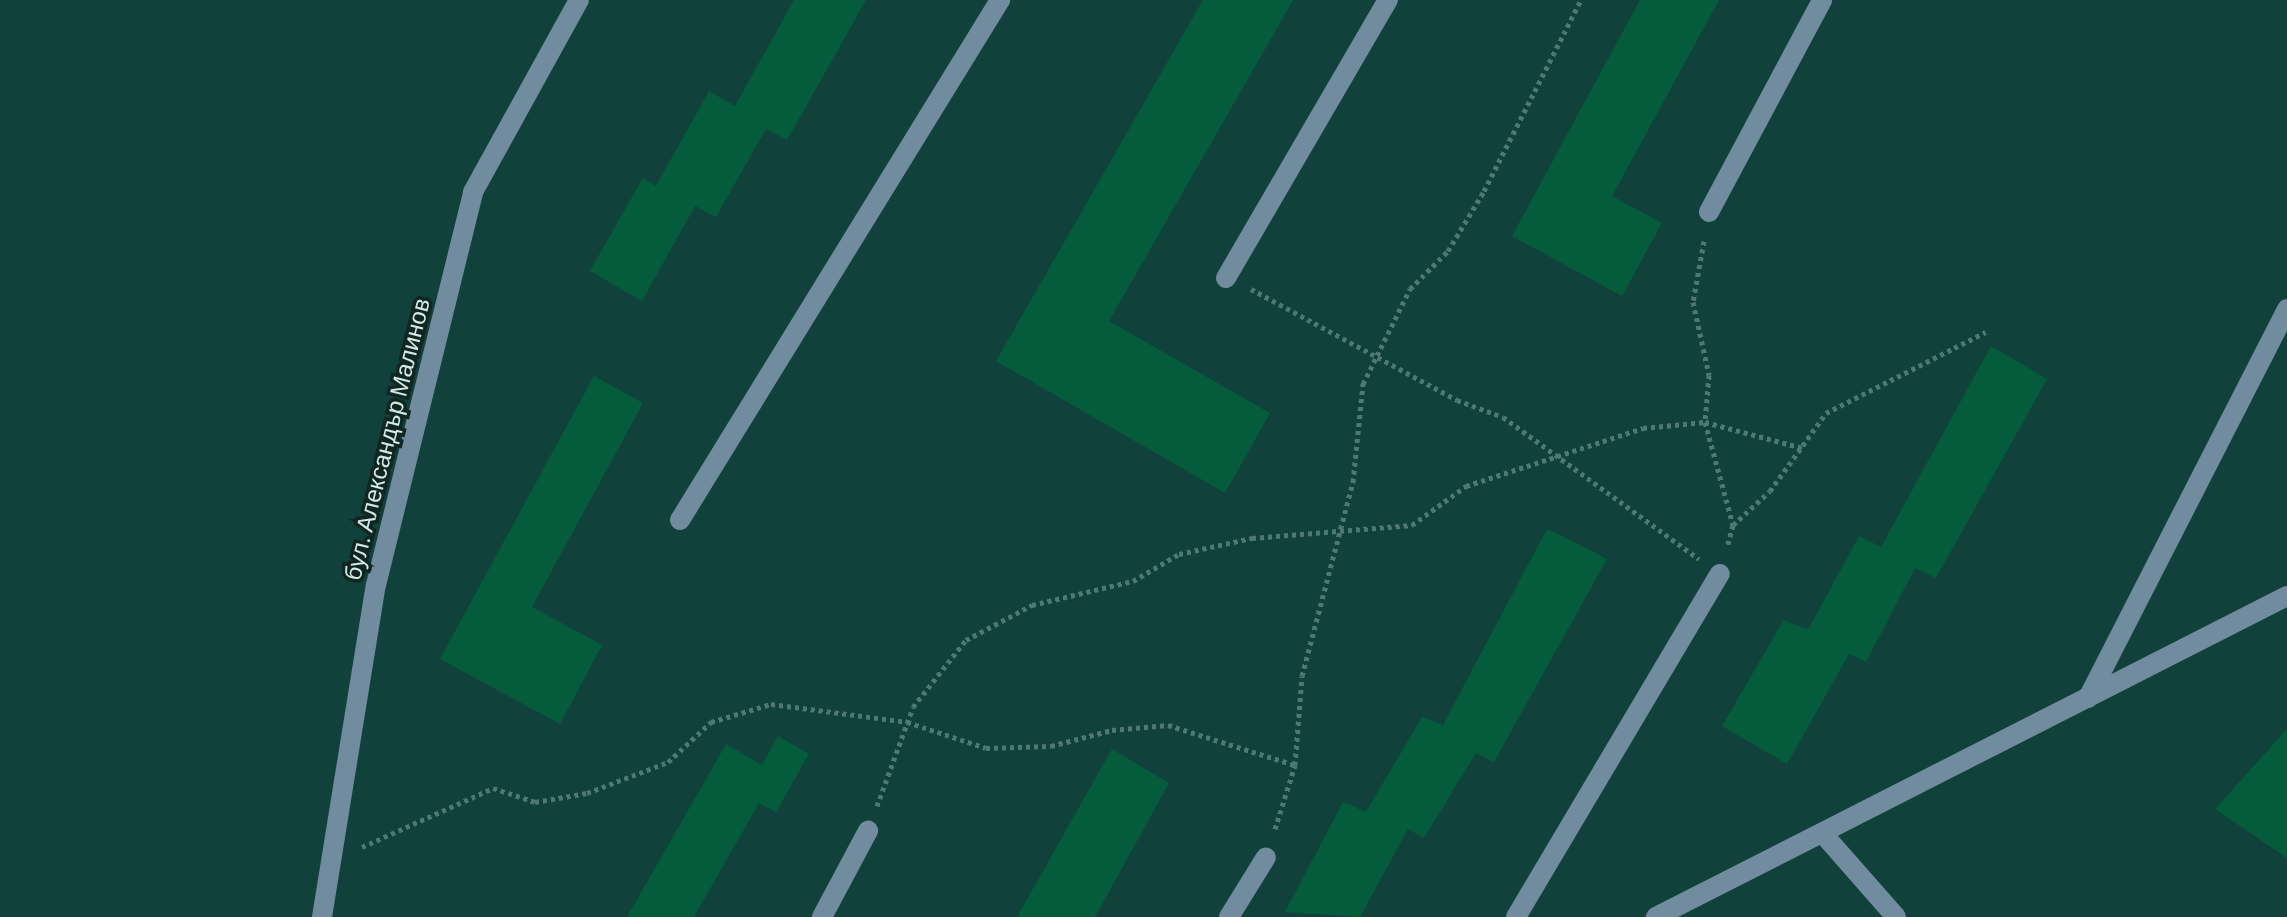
<!DOCTYPE html>
<html>
<head>
<meta charset="utf-8">
<style>
	body { margin:0 }
	#map { position:relative; width:2287px; height:917px; overflow:hidden; background:#10423b; font-family:Barlow,sans-serif }
	div>[style] { position:absolute }
	[style*='--x'] { left:calc(var(--x)*1px); top:calc(var(--y)*1px); width:calc(var(--w)*1px); rotate:calc(var(--a)*1deg) }
	.building>* { inset:0; background:#045c3c }
	.path>* { height:5px; margin-top:-2.5px; transform-origin:0; background:repeating-linear-gradient(90deg,#4f7872 0 4px,transparent 0 8px) }
	.minor>* { height:20px; margin:-10px; padding:0 10px; transform-origin:10px; border-radius:10px; background:#728c9f }
	span { translate:-50% -50%; white-space:nowrap; text-align:center; line-height:1.15; -webkit-text-stroke:7px #112521; paint-order:stroke }
	.street-label { font-size:24px; color:#d2eae5 }
</style>
</head>
<body>
<div id="map">
	<div class="building">
		<div style="clip-path:polygon(794px 0,866px 0,787px 140px,766px 129px,716px 217px,695px 206px,642px 301px,590px 271px,643px 178px,656px 186px,709px 91px,735px 106px)"></div>
		<div style="clip-path:polygon(1203px 0,1293px 0,1109px 321px,1270px 413px,1225px 493px,996px 361px)"></div>
		<div style="clip-path:polygon(1640px 0,1719px 0,1612px 196px,1662px 223px,1622px 296px,1512px 236px)"></div>
		<div style="clip-path:polygon(1991px 346px,2047px 379px,1936px 578px,1915px 568px,1866px 662px,1849px 654px,1787px 764px,1722px 726px,1784px 620px,1808px 630px,1859px 536px,1881px 547px)"></div>
		<div style="clip-path:polygon(594px 376px,643px 403px,532px 607px,602px 645px,560px 724px,440px 659px)"></div>
		<div style="clip-path:polygon(1547px 529px,1607px 559px,1494px 762px,1476px 753px,1424px 838px,1408px 829px,1360px 917px,1285px 912px,1343px 802px,1366px 812px,1422px 717px,1443px 725px)"></div>
		<div style="clip-path:polygon(2287px 729px,2287px 858px,2215px 809px)"></div>
		<div style="clip-path:polygon(778px 736px,809px 754px,776px 812px,759px 803px,694px 917px,627px 917px,726px 744px,762px 765px)"></div>
		<div style="clip-path:polygon(1112px 749px,1169px 783px,1095px 917px,1017px 917px)"></div>
	</div>
	<div class="path">
		<div style="--x:1704;--y:241;--w:62;--a:100.2"></div>
		<div style="--x:1693;--y:302;--w:75;--a:77.6"></div>
		<div style="--x:1709;--y:375;--w:47;--a:94.9"></div>
		<div style="--x:1705;--y:422;--w:107;--a:74.8"></div>
		<div style="--x:1733;--y:525;--w:23;--a:105"></div>
		<div style="--x:1251;--y:289;--w:234;--a:28.3"></div>
		<div style="--x:1457;--y:400;--w:49;--a:20.3"></div>
		<div style="--x:1503;--y:417;--w:242;--a:35.9"></div>
		<div style="--x:1733;--y:525;--w:50;--a:-42.6"></div>
		<div style="--x:1770;--y:491;--w:96;--a:-54.3"></div>
		<div style="--x:1826;--y:413;--w:179;--a:-26.9"></div>
		<div style="--x:877;--y:806;--w:105;--a:-70"></div>
		<div style="--x:913;--y:707;--w:85;--a:-51.7"></div>
		<div style="--x:966;--y:640;--w:75;--a:-27.9"></div>
		<div style="--x:1032;--y:605;--w:104;--a:-13.4"></div>
		<div style="--x:1133;--y:581;--w:53;--a:-30.4"></div>
		<div style="--x:1179;--y:554;--w:75;--a:-12.4"></div>
		<div style="--x:1252;--y:538;--w:161;--a:-4.6"></div>
		<div style="--x:1412;--y:525;--w:67;--a:-35.8"></div>
		<div style="--x:1466;--y:486;--w:186;--a:-18.1"></div>
		<div style="--x:1643;--y:428;--w:62;--a:-5.5"></div>
		<div style="--x:1705;--y:422;--w:101;--a:14.9"></div>
		<div style="--x:1275;--y:829;--w:67;--a:-72.6"></div>
		<div style="--x:1295;--y:765;--w:89;--a:-85.5"></div>
		<div style="--x:1302;--y:676;--w:201;--a:-75.3"></div>
		<div style="--x:1353;--y:482;--w:99;--a:-84.2"></div>
		<div style="--x:1363;--y:384;--w:106;--a:-63.7"></div>
		<div style="--x:1410;--y:289;--w:54;--a:-45"></div>
		<div style="--x:1448;--y:251;--w:70;--a:-59"></div>
		<div style="--x:1484;--y:191;--w:214;--a:-63.1"></div>
		<div style="--x:362;--y:847;--w:144;--a:-24.2"></div>
		<div style="--x:493;--y:788;--w:44;--a:18.4"></div>
		<div style="--x:535;--y:802;--w:53;--a:-9.8"></div>
		<div style="--x:587;--y:793;--w:87;--a:-20.9"></div>
		<div style="--x:668;--y:762;--w:59;--a:-42.9"></div>
		<div style="--x:711;--y:722;--w:63;--a:-16.7"></div>
		<div style="--x:771;--y:704;--w:137;--a:7.5"></div>
		<div style="--x:907;--y:722;--w:83;--a:18.2"></div>
		<div style="--x:986;--y:748;--w:65;--a:-1.8"></div>
		<div style="--x:1051;--y:746;--w:63;--a:-14.7"></div>
		<div style="--x:1112;--y:730;--w:56;--a:-5.1"></div>
		<div style="--x:1168;--y:725;--w:133;--a:17.5"></div>
	</div>
	<div class="minor">
		<div style="--x:1709;--y:212;--w:240;--a:-61.9"></div>
		<div style="--x:1226;--y:278;--w:322;--a:-59.8"></div>
		<div style="--x:680;--y:520;--w:611;--a:-58.39"></div>
		<div style="--x:2088;--y:698;--w:437;--a:-62.9"></div>
		<div style="--x:1824;--y:835;--w:109;--a:48.7"></div>
		<div style="--x:322;--y:917;--w:336;--a:-80.8"></div>
		<div style="--x:376;--y:585;--w:405;--a:-76.1"></div>
		<div style="--x:473;--y:192;--w:219;--a:-61.1"></div>
		<div style="--x:822;--y:917;--w:98;--a:-61.9"></div>
		<div style="--x:1229;--y:917;--w:70;--a:-58.3"></div>
		<div style="--x:1516;--y:917;--w:399;--a:-59.3"></div>
		<div style="--x:1656;--y:917;--w:708;--a:-26.96"></div>
	</div>
	<div class="street-label">
		<span style="left:386px;top:439px;rotate:-76deg">бул. Александър Малинов</span>
	</div>
</div>
</body>
</html>
